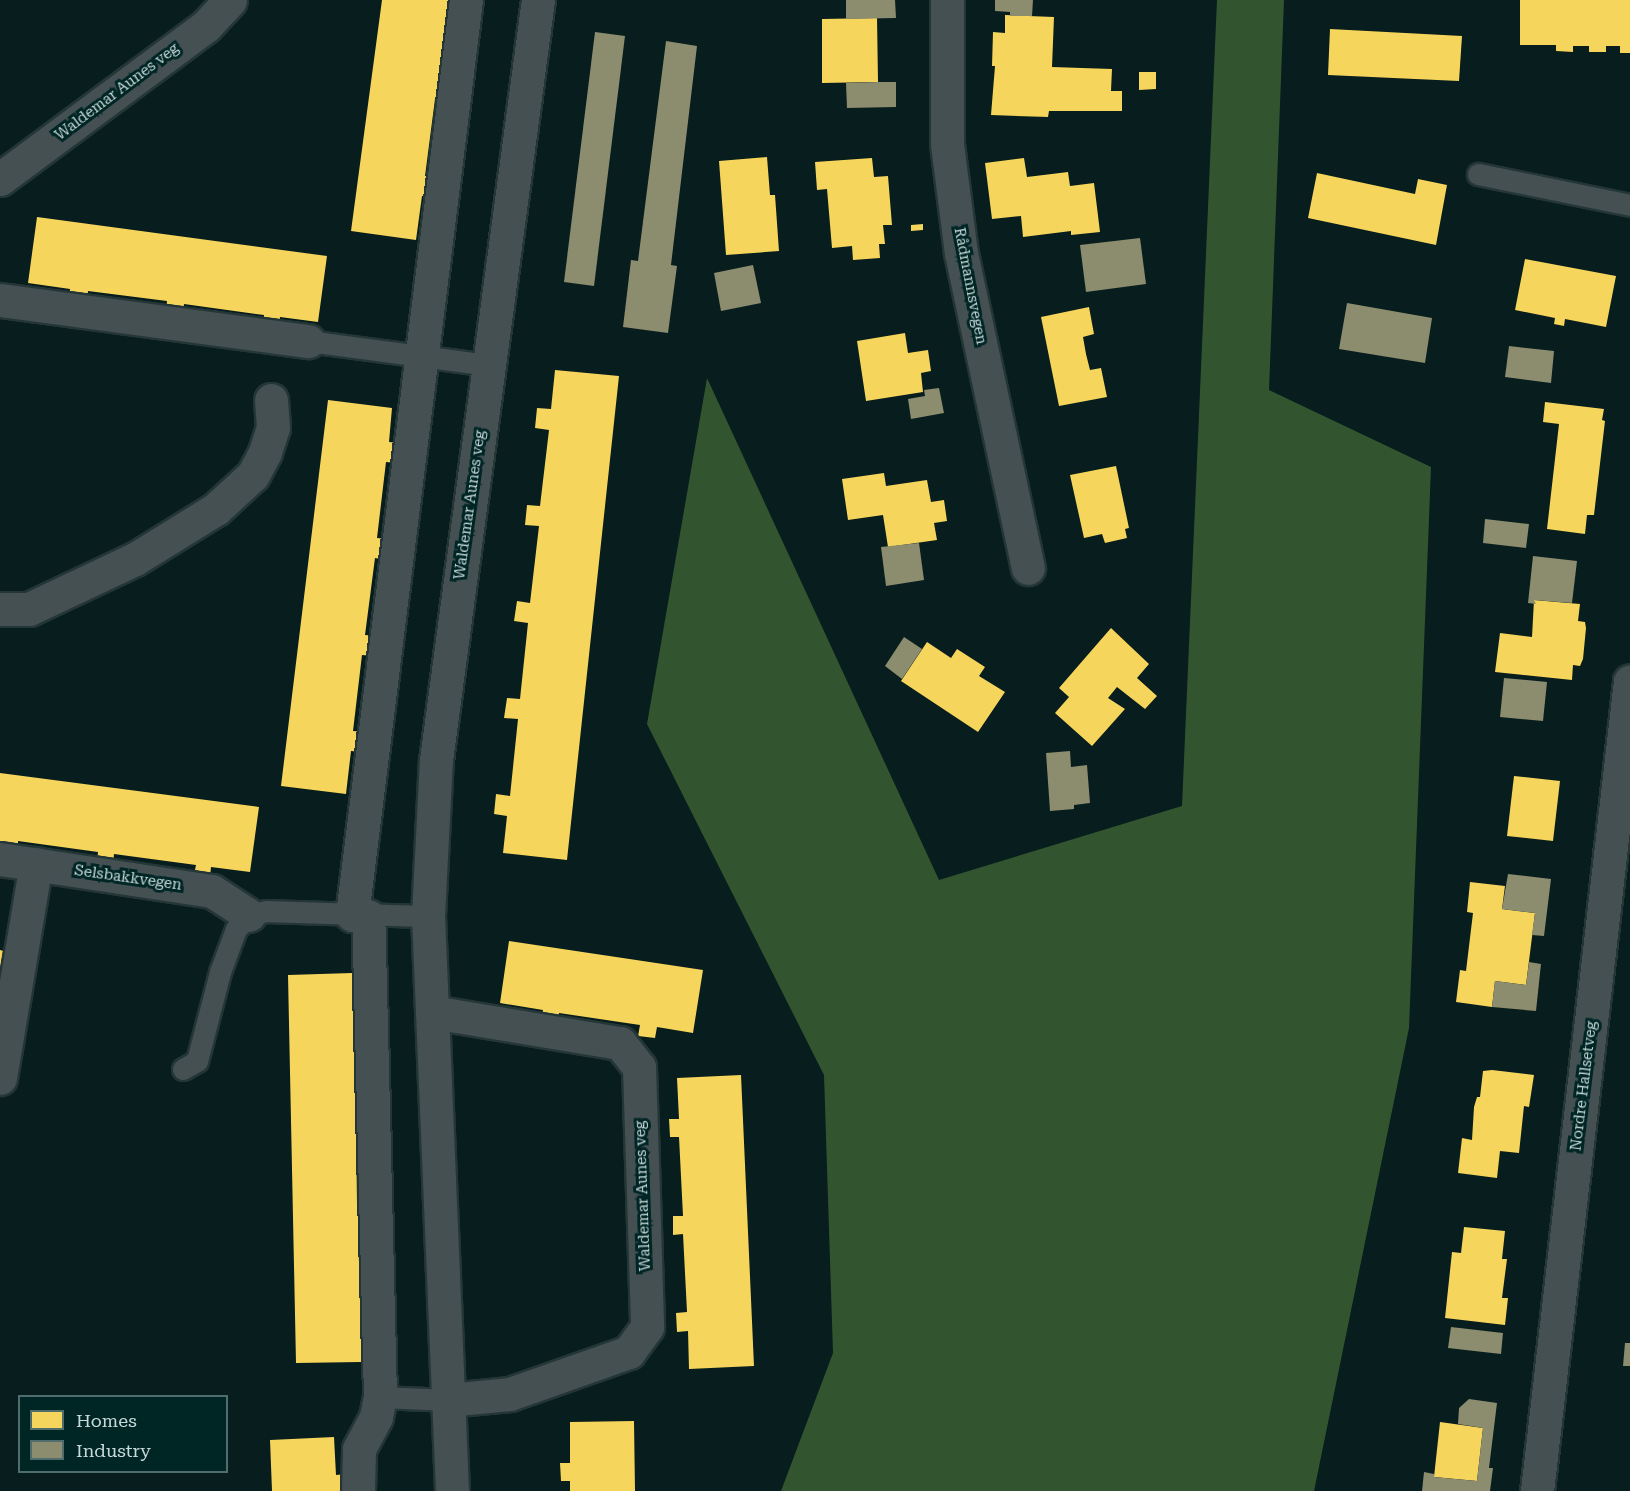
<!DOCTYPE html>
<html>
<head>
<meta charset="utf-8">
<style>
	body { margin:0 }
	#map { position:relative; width:1630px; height:1491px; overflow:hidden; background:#081d1d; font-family:"Roboto Serif",serif }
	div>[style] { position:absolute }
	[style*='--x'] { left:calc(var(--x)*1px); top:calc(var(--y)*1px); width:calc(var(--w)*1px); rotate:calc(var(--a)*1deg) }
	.forest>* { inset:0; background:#325530 }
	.homes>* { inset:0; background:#f6d55c }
	.industry>* { inset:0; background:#8c8c6e }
	.roads { filter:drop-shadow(2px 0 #243636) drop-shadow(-2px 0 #243636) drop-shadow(0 2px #243636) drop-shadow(0 -2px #243636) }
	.lane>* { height:21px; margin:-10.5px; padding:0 10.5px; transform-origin:10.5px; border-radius:10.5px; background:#455053 }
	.street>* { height:33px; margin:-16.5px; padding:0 16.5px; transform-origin:16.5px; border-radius:16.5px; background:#455053 }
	span { translate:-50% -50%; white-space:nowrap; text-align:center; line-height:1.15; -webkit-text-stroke:6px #002525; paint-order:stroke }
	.street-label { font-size:15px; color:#c7dad9 }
	.legend { position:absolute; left:18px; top:1395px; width:210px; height:78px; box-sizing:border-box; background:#002525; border:2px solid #506d6d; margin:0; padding:8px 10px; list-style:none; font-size:18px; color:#c7dad9 }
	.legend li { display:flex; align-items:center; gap:12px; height:30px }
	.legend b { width:30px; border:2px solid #506d6d }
</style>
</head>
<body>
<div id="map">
	<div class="forest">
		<div style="clip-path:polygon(1217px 0,1284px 0,1269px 390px,1431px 467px,1409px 1028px,1314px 1491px,781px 1491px,833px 1353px,824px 1075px,647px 724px,707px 378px,939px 880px,1182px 806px)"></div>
	</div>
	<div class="homes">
		<div style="clip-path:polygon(382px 0,460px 0,460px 5px,448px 3px,438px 80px,449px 81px,446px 101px,435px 99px,425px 176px,436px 177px,433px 197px,422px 196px,416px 240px,351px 231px)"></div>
		<div style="clip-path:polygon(1520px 0,1630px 0,1630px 53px,1620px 53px,1620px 46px,1606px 46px,1606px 52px,1589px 52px,1589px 46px,1573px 46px,1573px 52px,1556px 51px,1556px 45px,1520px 45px)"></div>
		<div style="clip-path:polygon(1005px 15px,1054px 17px,1052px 67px,1112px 69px,1111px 91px,1122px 91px,1122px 111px,1049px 111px,1048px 117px,991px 115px,995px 66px,992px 66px,993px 32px,1005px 33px)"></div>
		<div style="clip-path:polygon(877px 18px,878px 82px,822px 83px,822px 19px)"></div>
		<div style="clip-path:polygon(1330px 29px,1462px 36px,1459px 81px,1328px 75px)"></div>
		<div style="clip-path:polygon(1139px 72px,1156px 72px,1156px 89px,1139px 90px)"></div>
		<div style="clip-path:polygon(767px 157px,770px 195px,775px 195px,779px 251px,726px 255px,719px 161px)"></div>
		<div style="clip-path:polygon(872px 158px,874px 177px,888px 176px,892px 225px,883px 225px,885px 244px,879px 244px,880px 258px,853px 260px,852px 246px,832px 248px,827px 189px,817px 190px,815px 162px)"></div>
		<div style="clip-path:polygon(1024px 158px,1027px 177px,1068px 172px,1070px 186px,1094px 183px,1100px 232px,1071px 235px,1071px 231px,1023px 237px,1021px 216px,992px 219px,985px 163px)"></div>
		<div style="clip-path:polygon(1317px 173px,1415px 194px,1418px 179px,1447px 185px,1436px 245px,1308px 218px)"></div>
		<div style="clip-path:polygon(37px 217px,327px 256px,318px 322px,280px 317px,279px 327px,263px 325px,264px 315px,184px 304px,183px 313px,166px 311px,167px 301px,88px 291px,87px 301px,69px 298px,70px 289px,28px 283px)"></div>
		<div style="clip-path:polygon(923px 224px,923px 230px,911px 231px,911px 225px)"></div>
		<div style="clip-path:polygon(1525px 259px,1616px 276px,1606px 327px,1565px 319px,1564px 326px,1554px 324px,1555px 318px,1515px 310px)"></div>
		<div style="clip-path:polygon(1089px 307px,1094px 334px,1083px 337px,1086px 354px,1090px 370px,1101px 368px,1107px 397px,1059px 406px,1041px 317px)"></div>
		<div style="clip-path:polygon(905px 333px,908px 353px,928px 350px,931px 371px,921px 373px,923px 392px,866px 401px,857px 341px)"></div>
		<div style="clip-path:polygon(555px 370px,619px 376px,567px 860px,503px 853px,507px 816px,494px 814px,496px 794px,510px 796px,518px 719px,504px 718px,507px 698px,520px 699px,528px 623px,514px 621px,517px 601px,530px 603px,539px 526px,525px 525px,527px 505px,540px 506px,549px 430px,535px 428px,537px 408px,551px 409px)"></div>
		<div style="clip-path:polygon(328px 400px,392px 408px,389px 442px,400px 443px,398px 463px,386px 462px,377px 538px,388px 539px,385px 560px,375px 558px,365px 635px,377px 636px,374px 656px,362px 655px,353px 731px,364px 732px,362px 752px,351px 751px,346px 794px,281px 786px)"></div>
		<div style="clip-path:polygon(1545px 402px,1604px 409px,1602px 420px,1605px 421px,1594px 515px,1587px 515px,1585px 534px,1547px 529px,1559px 424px,1543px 422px)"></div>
		<div style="clip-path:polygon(1116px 466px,1129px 528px,1125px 529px,1127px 538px,1105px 543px,1102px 534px,1084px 538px,1070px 475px)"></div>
		<div style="clip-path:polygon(884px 473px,886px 486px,927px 480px,931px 502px,944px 500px,947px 521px,934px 523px,937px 540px,888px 547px,883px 515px,848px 520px,842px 479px)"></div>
		<div style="clip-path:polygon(1534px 600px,1580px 604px,1578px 621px,1585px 622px,1586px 628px,1583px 659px,1580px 666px,1573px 665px,1572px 680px,1495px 672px,1500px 633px,1532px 637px)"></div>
		<div style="clip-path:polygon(1111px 628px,1149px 664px,1137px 678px,1157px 696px,1145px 709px,1117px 687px,1108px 698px,1125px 709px,1092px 746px,1055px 713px,1069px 697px,1059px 688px)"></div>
		<div style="clip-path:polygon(927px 642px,951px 658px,957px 649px,985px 667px,979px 676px,1005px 692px,978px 732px,901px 681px)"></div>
		<div style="clip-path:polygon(0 773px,259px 807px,250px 872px,211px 867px,210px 877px,194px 875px,196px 865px,114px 854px,113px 864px,97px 862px,98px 852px,18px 841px,18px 850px,0 848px)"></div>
		<div style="clip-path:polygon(1514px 776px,1560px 781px,1553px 841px,1507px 836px)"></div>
		<div style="clip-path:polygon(1470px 882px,1505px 886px,1502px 909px,1535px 913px,1526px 985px,1495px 981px,1492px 1007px,1456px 1002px,1460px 970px,1466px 971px,1473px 913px,1467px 912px)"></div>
		<div style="clip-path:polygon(509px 941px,703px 970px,693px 1033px,657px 1027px,655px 1038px,638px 1036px,640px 1025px,559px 1013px,558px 1024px,541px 1021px,543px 1010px,500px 1003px)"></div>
		<div style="clip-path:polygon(0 950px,7px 952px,0 985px)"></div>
		<div style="clip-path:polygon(352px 973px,353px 1009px,365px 1009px,366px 1029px,354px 1029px,356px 1106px,367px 1106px,368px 1126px,356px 1126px,357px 1204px,369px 1204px,370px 1224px,358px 1224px,360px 1301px,371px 1301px,372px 1321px,361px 1321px,361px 1362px,296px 1363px,288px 975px)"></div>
		<div style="clip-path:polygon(1492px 1070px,1534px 1075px,1529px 1107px,1524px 1106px,1519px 1153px,1500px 1151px,1497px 1178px,1458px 1173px,1462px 1138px,1472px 1140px,1474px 1107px,1477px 1097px,1480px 1097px,1483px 1071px)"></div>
		<div style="clip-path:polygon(741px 1075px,754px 1366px,689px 1369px,688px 1331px,677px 1332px,676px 1313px,687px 1312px,683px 1234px,673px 1235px,673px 1216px,683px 1216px,679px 1137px,670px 1137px,669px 1119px,679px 1119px,677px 1078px)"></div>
		<div style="clip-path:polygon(1464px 1227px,1505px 1231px,1502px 1259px,1507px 1259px,1502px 1298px,1508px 1298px,1505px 1325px,1445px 1318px,1452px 1252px,1461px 1253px)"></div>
		<div style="clip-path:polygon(634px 1421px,635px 1491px,570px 1491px,570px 1481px,561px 1481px,560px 1463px,570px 1463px,570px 1422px)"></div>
		<div style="clip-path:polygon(1440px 1422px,1483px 1428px,1477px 1481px,1434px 1477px)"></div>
		<div style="clip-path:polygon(334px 1437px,336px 1475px,346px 1474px,347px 1491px,272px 1491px,270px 1440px)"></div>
	</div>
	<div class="industry">
		<div style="clip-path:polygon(846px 0,895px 0,896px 18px,846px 19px)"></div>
		<div style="clip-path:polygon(995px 0,1033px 0,1032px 16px,1010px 16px,1010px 12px,995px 11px)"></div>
		<div style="clip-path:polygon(595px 32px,625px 36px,594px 286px,564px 282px)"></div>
		<div style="clip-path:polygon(666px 41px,697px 46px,671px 265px,677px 266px,668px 333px,623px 327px,631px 260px,638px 261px)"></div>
		<div style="clip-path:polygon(878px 82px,896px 82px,896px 107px,847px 108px,846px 83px)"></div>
		<div style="clip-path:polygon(1140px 238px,1146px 284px,1086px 292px,1080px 245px)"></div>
		<div style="clip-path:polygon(753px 265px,761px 303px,721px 311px,714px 273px)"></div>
		<div style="clip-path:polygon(1347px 303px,1432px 318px,1425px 363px,1339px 349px)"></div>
		<div style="clip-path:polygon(1509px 346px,1554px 351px,1551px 383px,1505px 377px)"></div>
		<div style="clip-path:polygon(939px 388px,944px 413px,911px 419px,908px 399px,925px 396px,924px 390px)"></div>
		<div style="clip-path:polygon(1485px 519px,1529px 524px,1526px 548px,1483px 543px)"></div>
		<div style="clip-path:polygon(919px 543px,924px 580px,886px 586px,881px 547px)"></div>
		<div style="clip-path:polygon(1533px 556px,1577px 561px,1572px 603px,1534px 600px,1536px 604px,1528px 603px)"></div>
		<div style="clip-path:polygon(904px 637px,922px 649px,902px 679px,885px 666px)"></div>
		<div style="clip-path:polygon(1504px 678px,1547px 682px,1543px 721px,1500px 717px)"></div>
		<div style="clip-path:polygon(1070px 751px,1071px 767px,1087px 765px,1090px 803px,1074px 805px,1074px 809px,1050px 811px,1046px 753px)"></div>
		<div style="clip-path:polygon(1508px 874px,1551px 879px,1544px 936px,1532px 935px,1535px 913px,1502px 909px)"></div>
		<div style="clip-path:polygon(1529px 962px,1541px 964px,1536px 1011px,1492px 1007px,1495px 981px,1526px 985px)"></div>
		<div style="clip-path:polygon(1451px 1327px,1503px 1333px,1501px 1354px,1448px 1348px)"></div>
		<div style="clip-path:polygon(1625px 1343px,1630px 1343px,1630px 1366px,1623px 1366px)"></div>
		<div style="clip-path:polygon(1469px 1399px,1497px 1403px,1489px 1468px,1493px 1468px,1490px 1491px,1422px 1491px,1424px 1472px,1434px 1474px,1434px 1477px,1477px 1481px,1483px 1428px,1458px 1424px,1459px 1408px)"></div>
	</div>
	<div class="roads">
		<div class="lane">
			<div style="--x:1478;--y:174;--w:155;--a:11.5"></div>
			<div style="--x:308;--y:341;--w:182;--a:7.6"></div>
			<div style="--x:183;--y:1069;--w:16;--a:-30"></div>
			<div style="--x:197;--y:1061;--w:92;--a:-75.5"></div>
			<div style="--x:220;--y:972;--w:46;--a:-69.6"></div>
			<div style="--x:236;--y:929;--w:19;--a:-47"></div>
			<div style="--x:249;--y:915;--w:18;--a:-13"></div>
			<div style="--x:267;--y:911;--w:161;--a:1.8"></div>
			<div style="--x:380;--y:1397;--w:69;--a:2.5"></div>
		</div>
		<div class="street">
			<div style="--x:947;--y:0;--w:144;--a:90"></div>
			<div style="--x:947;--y:144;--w:110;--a:82.7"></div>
			<div style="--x:961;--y:253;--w:322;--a:78"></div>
			<div style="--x:0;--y:179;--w:257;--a:-36.6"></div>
			<div style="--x:206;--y:26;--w:35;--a:-47"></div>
			<div style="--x:0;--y:300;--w:311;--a:7.6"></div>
			<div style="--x:0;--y:609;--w:29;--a:0"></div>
			<div style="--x:29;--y:609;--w:117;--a:-25.3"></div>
			<div style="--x:135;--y:559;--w:95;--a:-31.7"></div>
			<div style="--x:216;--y:509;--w:50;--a:-42.6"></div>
			<div style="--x:253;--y:475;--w:26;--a:-62"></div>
			<div style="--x:265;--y:452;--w:25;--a:-72"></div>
			<div style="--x:273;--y:428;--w:28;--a:-94"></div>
			<div style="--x:0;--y:859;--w:214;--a:8.6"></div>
			<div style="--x:212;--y:891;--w:44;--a:33"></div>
			<div style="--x:352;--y:915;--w:922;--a:-82.9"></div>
			<div style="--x:432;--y:1012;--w:191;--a:9.4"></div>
			<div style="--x:620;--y:1043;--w:31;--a:52"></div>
			<div style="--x:639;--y:1067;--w:260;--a:88.2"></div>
			<div style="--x:647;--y:1327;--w:31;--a:126"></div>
			<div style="--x:629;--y:1352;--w:126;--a:160.6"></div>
			<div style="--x:510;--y:1394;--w:61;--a:174.4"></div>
			<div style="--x:0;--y:1078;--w:217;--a:-80.5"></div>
			<div style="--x:358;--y:1491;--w:42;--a:-88.6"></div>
			<div style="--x:359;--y:1449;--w:36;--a:-62"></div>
			<div style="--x:376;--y:1417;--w:20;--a:-79"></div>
			<div style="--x:380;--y:1397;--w:481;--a:-91.4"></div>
			<div style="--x:452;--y:1491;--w:576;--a:-92.39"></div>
			<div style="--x:428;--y:916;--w:156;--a:-87.1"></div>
			<div style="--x:436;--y:760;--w:767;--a:-82.36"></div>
			<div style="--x:1537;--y:1491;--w:815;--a:-83.45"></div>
		</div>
	</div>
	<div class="street-label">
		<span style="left:117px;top:92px;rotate:-37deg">Waldemar Aunes veg</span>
		<span style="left:970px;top:286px;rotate:79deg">Rådmannsvegen</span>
		<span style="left:470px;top:505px;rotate:-82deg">Waldemar Aunes veg</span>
		<span style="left:128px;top:878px;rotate:8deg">Selsbakkvegen</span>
		<span style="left:1584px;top:1086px;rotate:-83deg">Nordre Hallsetveg</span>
		<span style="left:643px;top:1196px;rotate:-92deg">Waldemar Aunes veg</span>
	</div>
	<ul class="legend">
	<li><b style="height:16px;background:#f6d55c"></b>Homes</li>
	<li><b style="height:16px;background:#8c8c6e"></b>Industry</li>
	</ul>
</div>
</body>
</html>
